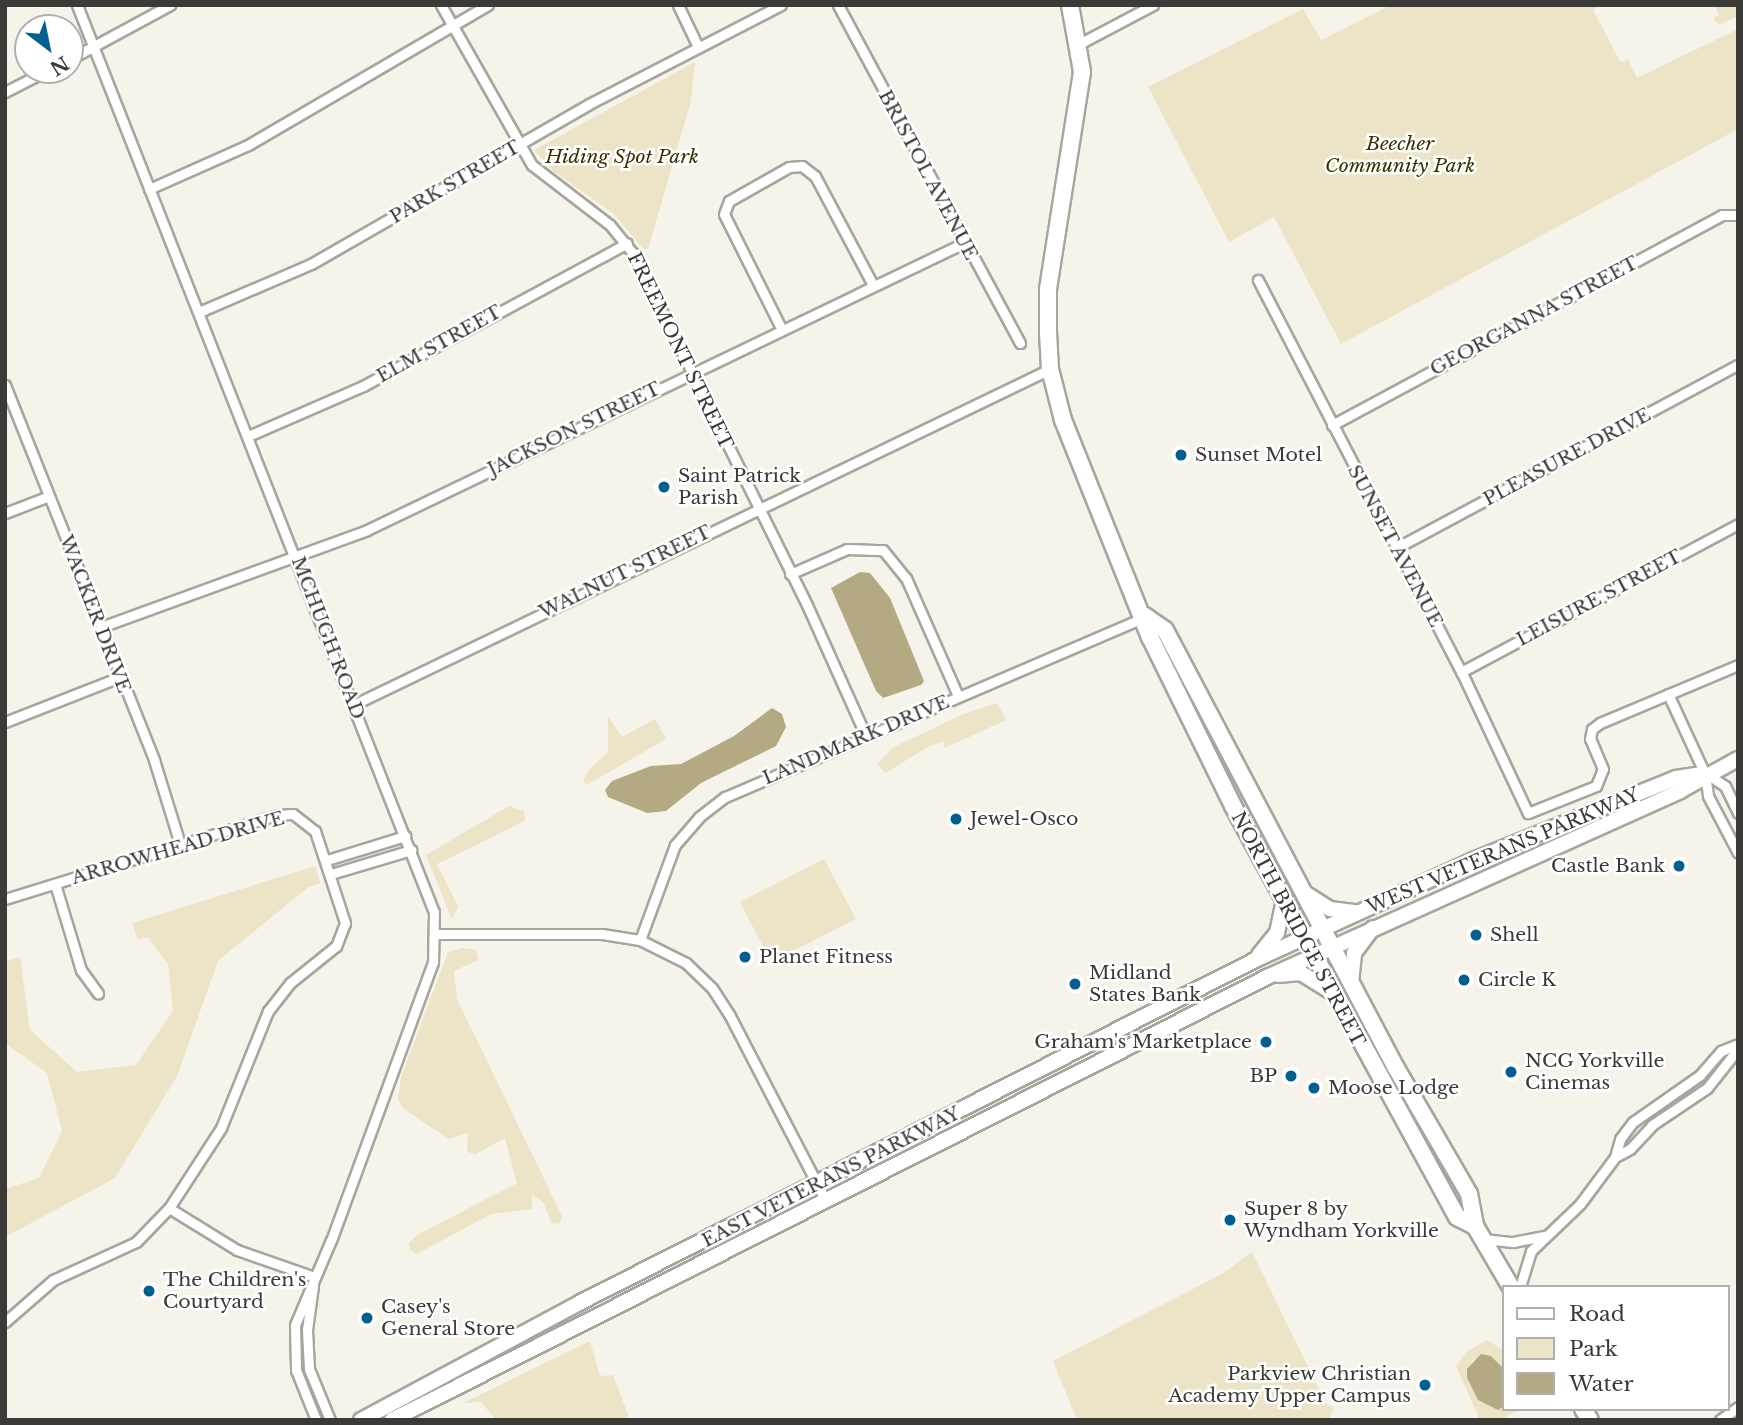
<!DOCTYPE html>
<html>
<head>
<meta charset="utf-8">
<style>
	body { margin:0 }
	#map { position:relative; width:1743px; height:1425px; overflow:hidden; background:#f6f3ea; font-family:"Libre Baskerville",serif }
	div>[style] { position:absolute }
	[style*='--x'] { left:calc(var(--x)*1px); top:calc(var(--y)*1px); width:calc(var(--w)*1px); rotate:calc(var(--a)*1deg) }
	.green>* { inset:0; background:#ebe4c6 }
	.water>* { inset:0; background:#b3aa84 }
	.roads { filter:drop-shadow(2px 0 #a7a59d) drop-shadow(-2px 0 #a7a59d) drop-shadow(0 2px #a7a59d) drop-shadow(0 -2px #a7a59d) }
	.street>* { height:9px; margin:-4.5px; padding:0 4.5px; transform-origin:4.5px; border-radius:4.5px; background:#fff }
	.primary>* { height:14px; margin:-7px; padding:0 7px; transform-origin:7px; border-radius:7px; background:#fff }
	.highway>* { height:16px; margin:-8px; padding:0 8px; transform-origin:8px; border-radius:8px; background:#fff }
	.dots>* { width:19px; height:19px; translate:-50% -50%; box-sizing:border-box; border:4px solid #fff; border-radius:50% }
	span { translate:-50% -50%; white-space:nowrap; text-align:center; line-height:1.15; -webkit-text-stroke:5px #fff; paint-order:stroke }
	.park-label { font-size:19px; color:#3b3000; font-style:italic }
	.street-label { font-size:19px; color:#3b3a37 }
	.poi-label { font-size:19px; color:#3b3a37 }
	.left { translate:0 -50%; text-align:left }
	.right { translate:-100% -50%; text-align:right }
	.frame { position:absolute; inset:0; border:7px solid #3b3a37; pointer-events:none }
	.legend { position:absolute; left:1502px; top:1285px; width:228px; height:126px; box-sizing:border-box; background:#fff; border:2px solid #b1b0af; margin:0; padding:9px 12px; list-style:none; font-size:21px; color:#3b3a37 }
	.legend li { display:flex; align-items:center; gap:14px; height:35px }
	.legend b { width:35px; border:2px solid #b1b0af }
	.north { position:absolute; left:14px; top:14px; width:70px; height:70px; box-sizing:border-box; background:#fff; border:2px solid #b1b0af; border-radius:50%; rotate:148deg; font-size:19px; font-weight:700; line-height:28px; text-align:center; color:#3b3a37 }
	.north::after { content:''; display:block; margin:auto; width:24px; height:32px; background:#035f8f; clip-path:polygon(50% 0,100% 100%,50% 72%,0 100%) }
</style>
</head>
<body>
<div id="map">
	<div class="green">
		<div style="clip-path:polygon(1391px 5px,1600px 5px,1593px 10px,1621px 63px,1628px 59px,1637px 78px,1738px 29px,1738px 129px,1341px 344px,1274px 217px,1229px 242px,1148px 87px,1303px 9px,1321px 40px)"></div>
		<div style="clip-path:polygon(1715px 5px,1738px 5px,1738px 16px,1718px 25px,1713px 18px,1719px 15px)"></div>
		<div style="clip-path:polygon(695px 62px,691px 101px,648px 249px,643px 249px,614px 214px,552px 170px,534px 150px)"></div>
		<div style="clip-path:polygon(997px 703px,1006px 720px,945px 748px,943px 741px,924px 749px,886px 773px,877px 764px,892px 748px,961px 715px)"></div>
		<div style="clip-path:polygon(608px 717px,622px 737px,655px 719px,666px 739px,587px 785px,583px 781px,589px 770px,608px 752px)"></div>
		<div style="clip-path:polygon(509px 806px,524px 811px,525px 821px,437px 864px,458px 907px,452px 919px,426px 855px)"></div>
		<div style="clip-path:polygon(824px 859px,856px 919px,771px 962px,740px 902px)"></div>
		<div style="clip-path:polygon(315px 866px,320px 883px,307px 888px,218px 961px,177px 1076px,115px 1178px,5px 1237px,5px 1189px,39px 1178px,62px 1131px,47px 1073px,5px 1043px,5px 962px,20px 957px,30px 1030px,77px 1072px,136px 1065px,173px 1011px,168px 964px,147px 937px,138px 940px,132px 923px)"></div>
		<div style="clip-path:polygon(463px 948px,476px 950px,478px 960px,454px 971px,457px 999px,562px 1216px,560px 1223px,552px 1224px,543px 1202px,532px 1195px,532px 1209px,491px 1214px,417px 1254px,410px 1250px,409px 1243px,417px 1235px,517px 1183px,505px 1138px,476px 1154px,467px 1152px,468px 1133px,449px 1139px,404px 1109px,398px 1100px,401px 1077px,448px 952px)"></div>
		<div style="clip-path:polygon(1252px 1252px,1326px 1404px,1334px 1408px,1328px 1420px,1077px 1420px,1053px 1361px,1222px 1274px)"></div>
		<div style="clip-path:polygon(1487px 1340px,1503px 1350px,1503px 1368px,1491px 1356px,1473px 1360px,1467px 1378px,1478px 1400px,1498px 1409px,1519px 1409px,1501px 1420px,1480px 1420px,1456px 1366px,1466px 1352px)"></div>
		<div style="clip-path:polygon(590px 1341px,600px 1376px,613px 1375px,630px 1420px,496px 1420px,481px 1402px,463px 1403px)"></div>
	</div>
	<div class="water">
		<div style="clip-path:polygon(860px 572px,870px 573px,890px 598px,924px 681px,921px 685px,883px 698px,876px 691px,831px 588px)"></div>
		<div style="clip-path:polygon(772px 708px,782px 714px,786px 727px,776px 746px,701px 783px,666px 811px,647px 813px,608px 797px,605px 790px,612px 781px,651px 766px,681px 764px,734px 736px)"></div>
		<div style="clip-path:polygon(1481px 1354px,1491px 1356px,1503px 1368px,1503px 1407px,1498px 1410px,1478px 1400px,1467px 1378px,1467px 1369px)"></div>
	</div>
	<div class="roads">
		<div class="street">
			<div style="--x:77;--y:5;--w:975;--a:68.52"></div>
			<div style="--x:434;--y:912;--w:50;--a:91.1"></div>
			<div style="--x:433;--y:962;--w:296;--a:110.1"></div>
			<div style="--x:331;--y:1240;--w:92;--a:113"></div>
			<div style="--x:295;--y:1325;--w:45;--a:88.7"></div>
			<div style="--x:296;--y:1370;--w:54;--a:68.2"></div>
			<div style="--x:441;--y:5;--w:184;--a:60.4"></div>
			<div style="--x:532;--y:165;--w:98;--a:37.6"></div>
			<div style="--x:610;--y:225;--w:36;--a:51"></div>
			<div style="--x:633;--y:253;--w:393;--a:63.7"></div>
			<div style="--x:807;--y:605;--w:144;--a:65.8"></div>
			<div style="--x:678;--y:5;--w:47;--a:64.5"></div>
			<div style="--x:838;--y:5;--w:384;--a:61.7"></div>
			<div style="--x:1079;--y:44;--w:84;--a:-27.8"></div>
			<div style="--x:70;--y:59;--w:114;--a:-28.4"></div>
			<div style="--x:5;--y:92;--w:48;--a:-27.1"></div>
			<div style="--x:149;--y:189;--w:108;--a:-24"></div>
			<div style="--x:248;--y:145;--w:278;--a:-30.3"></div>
			<div style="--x:1258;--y:280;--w:443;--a:62.6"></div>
			<div style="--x:1462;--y:673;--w:155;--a:64.8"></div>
			<div style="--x:1528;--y:813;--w:73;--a:-21.7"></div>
			<div style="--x:1596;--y:786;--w:18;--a:-68"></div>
			<div style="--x:1603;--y:769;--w:33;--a:-113"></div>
			<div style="--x:1590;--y:739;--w:10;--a:-79"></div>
			<div style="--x:1592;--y:729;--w:10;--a:-37"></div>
			<div style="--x:1600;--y:723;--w:150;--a:-22.8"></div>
			<div style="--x:199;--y:312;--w:122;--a:-23.2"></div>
			<div style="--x:311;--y:264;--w:321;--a:-29.9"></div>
			<div style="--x:589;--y:104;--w:216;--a:-27.3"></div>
			<div style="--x:781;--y:328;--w:127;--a:-116.6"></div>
			<div style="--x:724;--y:214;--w:14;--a:-69"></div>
			<div style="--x:729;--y:201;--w:69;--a:-29.5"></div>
			<div style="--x:789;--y:167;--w:13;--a:-4"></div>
			<div style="--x:802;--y:166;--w:16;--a:38"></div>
			<div style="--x:815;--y:176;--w:123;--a:62"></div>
			<div style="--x:5;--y:385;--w:404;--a:68.3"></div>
			<div style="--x:154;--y:760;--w:88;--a:72.8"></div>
			<div style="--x:1332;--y:425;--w:443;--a:-28.3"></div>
			<div style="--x:1722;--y:215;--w:16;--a:0"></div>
			<div style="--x:248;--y:436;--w:125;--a:-23.5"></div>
			<div style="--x:363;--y:386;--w:300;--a:-28.4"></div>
			<div style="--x:5;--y:513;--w:47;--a:-21.1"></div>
			<div style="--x:1396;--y:548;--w:388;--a:-28.2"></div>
			<div style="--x:790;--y:574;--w:62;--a:-23.7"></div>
			<div style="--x:847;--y:549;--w:36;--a:2"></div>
			<div style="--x:883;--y:550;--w:36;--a:51"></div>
			<div style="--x:906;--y:578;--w:129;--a:66.2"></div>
			<div style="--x:101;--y:627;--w:283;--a:-20"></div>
			<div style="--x:367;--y:530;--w:662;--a:-25.68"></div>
			<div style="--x:1461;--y:672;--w:314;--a:-28.1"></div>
			<div style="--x:1668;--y:694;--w:88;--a:65.2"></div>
			<div style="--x:1705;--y:774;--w:22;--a:82"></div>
			<div style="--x:1708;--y:796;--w:64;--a:62.2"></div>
			<div style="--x:353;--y:705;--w:774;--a:-25.74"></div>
			<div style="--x:5;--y:722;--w:123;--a:-21.4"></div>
			<div style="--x:1707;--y:774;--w:22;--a:34"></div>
			<div style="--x:1725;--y:786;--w:30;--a:64"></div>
			<div style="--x:327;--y:860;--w:82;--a:-17.1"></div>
			<div style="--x:331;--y:874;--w:84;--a:-16.7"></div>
			<div style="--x:55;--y:884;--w:90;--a:73.2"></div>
			<div style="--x:81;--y:970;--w:29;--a:54"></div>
			<div style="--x:5;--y:899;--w:285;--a:-17.2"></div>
			<div style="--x:277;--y:815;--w:16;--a:-4"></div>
			<div style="--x:293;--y:814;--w:28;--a:38"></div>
			<div style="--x:315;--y:831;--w:97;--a:71.9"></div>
			<div style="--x:345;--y:923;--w:25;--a:111"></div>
			<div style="--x:336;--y:946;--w:59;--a:141.2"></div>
			<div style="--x:290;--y:983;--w:36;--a:128"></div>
			<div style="--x:268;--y:1011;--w:126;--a:111.9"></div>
			<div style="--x:221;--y:1128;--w:95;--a:123"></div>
			<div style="--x:169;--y:1208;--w:47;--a:134.1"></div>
			<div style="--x:136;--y:1242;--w:91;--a:155.4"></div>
			<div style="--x:53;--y:1280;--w:64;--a:138.8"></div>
			<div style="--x:436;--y:934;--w:166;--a:0"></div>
			<div style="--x:602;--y:934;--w:38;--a:9"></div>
			<div style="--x:640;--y:940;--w:51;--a:26.6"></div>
			<div style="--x:686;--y:963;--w:36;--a:44"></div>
			<div style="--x:712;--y:988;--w:33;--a:57"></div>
			<div style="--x:730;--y:1016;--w:206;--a:62.6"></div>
			<div style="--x:640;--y:940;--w:101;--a:-69.8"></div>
			<div style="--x:675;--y:845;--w:37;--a:-49"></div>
			<div style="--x:699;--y:817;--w:33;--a:-38"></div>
			<div style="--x:725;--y:797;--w:456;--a:-23.2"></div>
			<div style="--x:1615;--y:1157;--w:17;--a:-28"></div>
			<div style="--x:1630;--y:1149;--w:33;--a:-47"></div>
			<div style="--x:1652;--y:1125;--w:66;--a:-33.9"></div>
			<div style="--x:1707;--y:1088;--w:50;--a:-51.5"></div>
			<div style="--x:169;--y:1208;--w:80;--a:31.7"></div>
			<div style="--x:237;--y:1250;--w:82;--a:19.3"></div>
			<div style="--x:1483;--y:1239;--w:30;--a:6"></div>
			<div style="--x:1513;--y:1242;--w:33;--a:-11"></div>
			<div style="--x:313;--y:1286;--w:44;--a:97.8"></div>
			<div style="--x:307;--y:1330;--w:39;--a:87"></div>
			<div style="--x:309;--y:1369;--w:55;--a:67.6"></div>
			<div style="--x:1520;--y:1287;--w:38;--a:-73"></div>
			<div style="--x:1531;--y:1251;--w:68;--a:-43.8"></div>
			<div style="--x:1580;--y:1204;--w:59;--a:-53.3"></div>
			<div style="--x:1615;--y:1157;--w:19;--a:-74"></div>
			<div style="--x:1620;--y:1139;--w:21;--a:-53"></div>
			<div style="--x:1633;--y:1122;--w:82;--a:-35"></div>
			<div style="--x:1700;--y:1075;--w:32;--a:-49"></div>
			<div style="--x:1721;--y:1051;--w:18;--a:-22"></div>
			<div style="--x:1720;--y:1420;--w:22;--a:-36"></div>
		</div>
		<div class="primary">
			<div style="--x:1302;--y:891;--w:33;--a:33"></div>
			<div style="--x:1330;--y:909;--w:26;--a:7"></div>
			<div style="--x:1259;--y:955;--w:28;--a:-51"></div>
			<div style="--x:1277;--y:933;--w:33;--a:-78"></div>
			<div style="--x:1278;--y:975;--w:23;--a:-5"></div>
			<div style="--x:1301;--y:973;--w:36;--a:32"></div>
			<div style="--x:1351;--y:983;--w:30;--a:-84"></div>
			<div style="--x:1354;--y:953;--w:31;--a:-53"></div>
			<div style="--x:361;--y:1420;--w:250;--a:-28.2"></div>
			<div style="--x:581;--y:1302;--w:756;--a:-26.9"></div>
			<div style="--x:1255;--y:960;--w:240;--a:-24.6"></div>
			<div style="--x:1473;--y:860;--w:219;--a:-22"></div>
			<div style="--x:1676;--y:778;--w:25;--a:-9"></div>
			<div style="--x:392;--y:1420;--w:981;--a:-26.85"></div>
			<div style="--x:1267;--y:977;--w:453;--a:-24.2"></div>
			<div style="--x:1680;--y:791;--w:66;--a:-28.9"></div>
		</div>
		<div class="highway">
			<div style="--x:1070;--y:5;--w:68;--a:79.8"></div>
			<div style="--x:1082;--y:72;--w:221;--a:98.9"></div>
			<div style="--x:1048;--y:290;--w:42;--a:90"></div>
			<div style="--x:1048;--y:332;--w:37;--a:87"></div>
			<div style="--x:1050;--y:369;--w:53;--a:75.7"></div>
			<div style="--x:1063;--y:420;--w:234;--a:68.2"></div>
			<div style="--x:1150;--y:637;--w:188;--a:63.8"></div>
			<div style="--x:1233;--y:806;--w:468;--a:61.4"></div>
			<div style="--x:1457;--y:1217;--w:20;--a:27"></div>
			<div style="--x:1145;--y:616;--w:24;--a:35"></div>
			<div style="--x:1165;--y:630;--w:495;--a:62.2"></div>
			<div style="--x:1396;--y:1068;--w:146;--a:59.9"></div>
			<div style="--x:1469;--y:1194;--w:33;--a:79"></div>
			<div style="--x:1475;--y:1226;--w:71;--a:59.5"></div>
			<div style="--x:1583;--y:1409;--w:13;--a:58"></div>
		</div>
	</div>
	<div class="dots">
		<div style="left:1181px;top:455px;background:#035f8f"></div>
		<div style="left:664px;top:487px;background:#035f8f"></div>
		<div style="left:956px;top:819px;background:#035f8f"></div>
		<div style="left:1679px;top:866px;background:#035f8f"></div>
		<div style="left:1476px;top:935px;background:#035f8f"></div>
		<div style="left:745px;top:957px;background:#035f8f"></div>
		<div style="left:1464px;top:980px;background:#035f8f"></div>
		<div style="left:1075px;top:984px;background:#035f8f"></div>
		<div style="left:1266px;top:1042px;background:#035f8f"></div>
		<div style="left:1511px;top:1072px;background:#035f8f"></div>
		<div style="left:1291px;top:1076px;background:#035f8f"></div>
		<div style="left:1314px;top:1088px;background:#035f8f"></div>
		<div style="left:1230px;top:1220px;background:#035f8f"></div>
		<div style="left:149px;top:1291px;background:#035f8f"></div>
		<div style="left:367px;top:1318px;background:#035f8f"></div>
		<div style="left:1425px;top:1385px;background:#035f8f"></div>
	</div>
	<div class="park-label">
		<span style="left:1400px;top:155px">Beecher<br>Community Park</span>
		<span style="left:622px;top:157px">Hiding Spot Park</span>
	</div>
	<div class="street-label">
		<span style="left:928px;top:175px;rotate:62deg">BRISTOL AVENUE</span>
		<span style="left:455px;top:182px;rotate:-30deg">PARK STREET</span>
		<span style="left:1534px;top:316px;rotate:-28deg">GEORGANNA STREET</span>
		<span style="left:439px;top:344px;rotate:-29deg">ELM STREET</span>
		<span style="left:680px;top:351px;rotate:64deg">FREEMONT STREET</span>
		<span style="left:574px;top:429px;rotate:-26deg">JACKSON STREET</span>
		<span style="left:1567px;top:457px;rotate:-28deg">PLEASURE DRIVE</span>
		<span style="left:1395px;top:546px;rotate:62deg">SUNSET AVENUE</span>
		<span style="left:625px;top:572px;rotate:-26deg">WALNUT STREET</span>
		<span style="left:1599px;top:598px;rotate:-28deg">LEISURE STREET</span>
		<span style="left:95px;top:614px;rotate:69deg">WACKER DRIVE</span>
		<span style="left:328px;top:638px;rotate:69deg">MCHUGH ROAD</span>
		<span style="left:856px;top:740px;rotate:-23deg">LANDMARK DRIVE</span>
		<span style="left:178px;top:848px;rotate:-16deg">ARROWHEAD DRIVE</span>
		<span style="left:1503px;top:851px;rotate:-23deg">WEST VETERANS PARKWAY</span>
		<span style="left:1298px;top:929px;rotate:62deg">NORTH BRIDGE STREET</span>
		<span style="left:831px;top:1177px;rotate:-27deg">EAST VETERANS PARKWAY</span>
	</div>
	<div class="poi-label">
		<span class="left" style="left:1195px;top:455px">Sunset Motel</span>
		<span class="left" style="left:678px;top:487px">Saint Patrick<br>Parish</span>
		<span class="left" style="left:970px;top:819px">Jewel-Osco</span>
		<span class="right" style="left:1665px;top:866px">Castle Bank</span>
		<span class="left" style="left:1490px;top:935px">Shell</span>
		<span class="left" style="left:759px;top:957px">Planet Fitness</span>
		<span class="left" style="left:1089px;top:984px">Midland<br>States Bank</span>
		<span class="left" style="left:1478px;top:980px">Circle K</span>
		<span class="right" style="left:1252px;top:1042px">Graham's Marketplace</span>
		<span class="left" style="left:1525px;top:1072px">NCG Yorkville<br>Cinemas</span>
		<span class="right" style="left:1277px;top:1076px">BP</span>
		<span class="left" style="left:1328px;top:1088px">Moose Lodge</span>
		<span class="left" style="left:1244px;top:1220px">Super 8 by<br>Wyndham Yorkville</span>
		<span class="left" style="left:163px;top:1291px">The Children's<br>Courtyard</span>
		<span class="left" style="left:381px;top:1318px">Casey's<br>General Store</span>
		<span class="right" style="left:1411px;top:1385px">Parkview Christian<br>Academy Upper Campus</span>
	</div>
	<div class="frame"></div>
	<ul class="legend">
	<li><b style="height:9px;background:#fff"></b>Road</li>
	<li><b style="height:19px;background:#ebe4c6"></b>Park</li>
	<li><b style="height:19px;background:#b3aa84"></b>Water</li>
	</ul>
	<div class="north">N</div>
</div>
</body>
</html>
